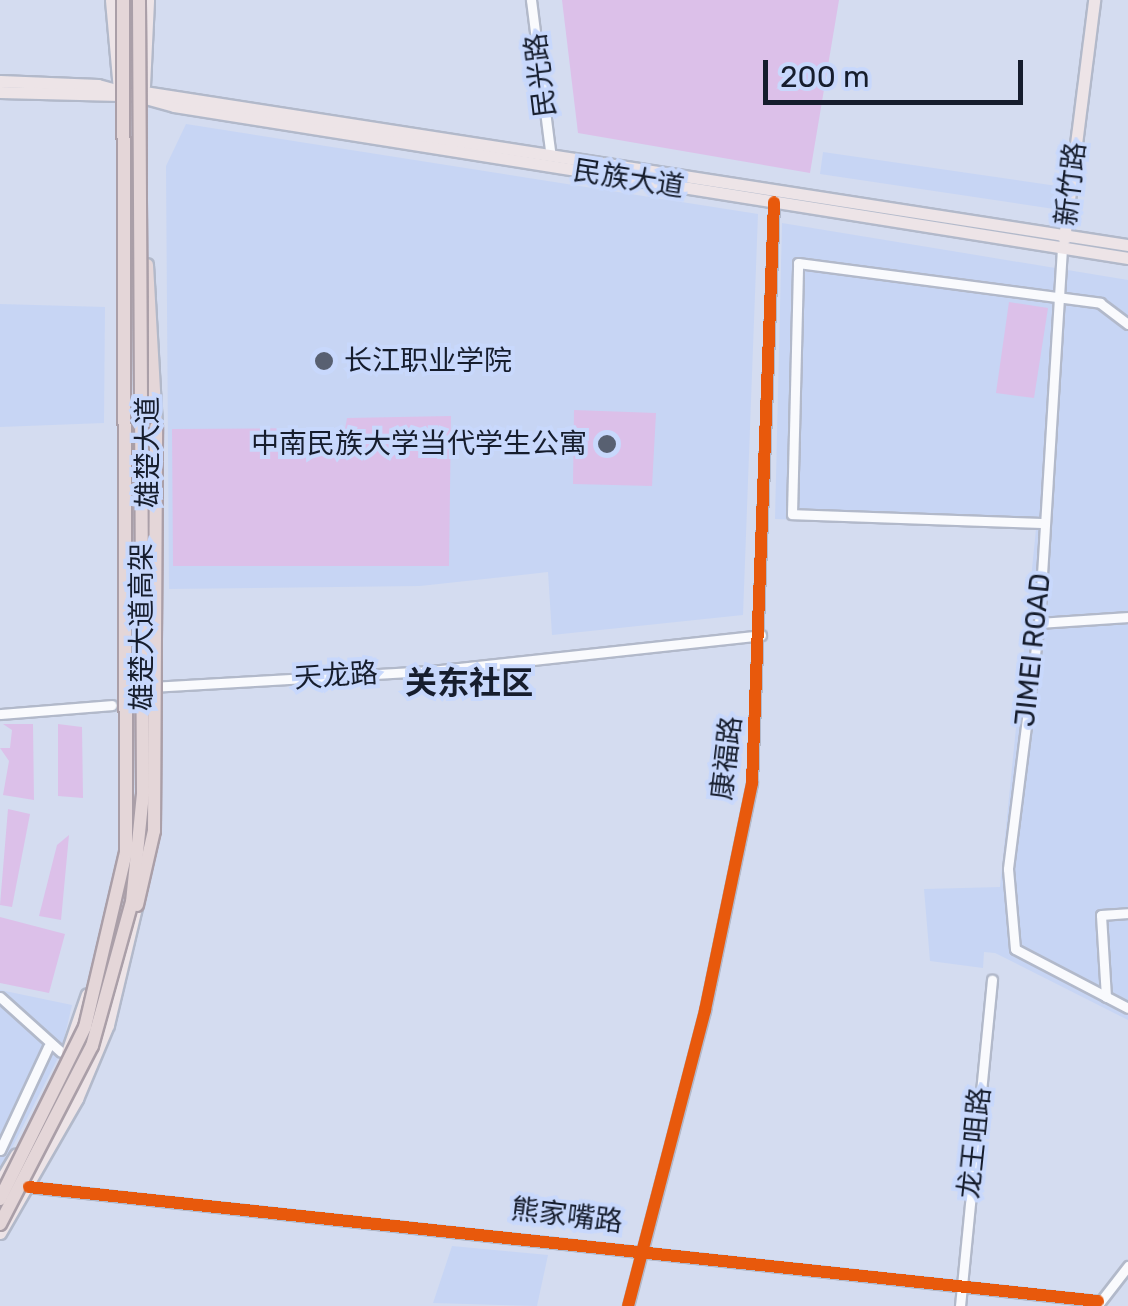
<!DOCTYPE html>
<html>
<head>
<meta charset="utf-8">
<style>
	body { margin:0 }
	#map { position:relative; width:1128px; height:1306px; overflow:hidden; background:#d4dcf0; font-family:Rubik,"Noto Sans SC",sans-serif }
	div>[style] { position:absolute }
	[style*='--x'] { left:calc(var(--x)*1px); top:calc(var(--y)*1px); width:calc(var(--w)*1px); rotate:calc(var(--a)*1deg) }
	.built>* { inset:0; background:#c7d5f4 }
	.green>* { inset:0; background:#dcc0e9 }
	.roads { filter:drop-shadow(2px 0 #b2b9ca) drop-shadow(-2px 0 #b2b9ca) drop-shadow(0 2px #b2b9ca) drop-shadow(0 -2px #b2b9ca) }
	.minor>* { height:9px; margin:-4.5px; padding:0 4.5px; transform-origin:4.5px; border-radius:4.5px; background:#f9fafd }
	.major>* { height:11px; margin:-5.5px; padding:0 5.5px; transform-origin:5.5px; border-radius:5.5px; background:#ede4e7 }
	.highway>* { height:12px; margin:-6px; padding:0 6px; transform-origin:6px; border-radius:6px; background:#e4d6d8 }
	.bridges { filter:drop-shadow(2px 0 #aa9fa8) drop-shadow(-2px 0 #aa9fa8) drop-shadow(0 2px #aa9fa8) drop-shadow(0 -2px #aa9fa8) }
	.highway-bridge>* { height:12px; margin:-6px; padding:0 6px; transform-origin:6px; border-radius:6px; background:#e4d6d8 }
	.cycleway>* { height:12px; margin:-6px; padding:0 6px; transform-origin:6px; border-radius:6px; background:#e8590c }
	.dots>* { width:28px; height:28px; translate:-50% -50%; box-sizing:border-box; border:5px solid #c8d8fc; border-radius:50% }
	span { translate:-50% -50%; white-space:nowrap; text-align:center; line-height:1.15; -webkit-text-stroke:8px #c8d8fc; paint-order:stroke }
	.street-label { font-size:28px; color:#161d2d }
	.poi-label { font-size:28px; color:#161d2d }
	.left { translate:0 -50%; text-align:left }
	.right { translate:-100% -50%; text-align:right }
	.quarter-label { font-size:32px; color:#161d2d; font-weight:700 }
	.scale { position:absolute; left:763px; top:60px; width:260px; height:45px; box-sizing:border-box; border:5px solid #161d2d; border-top:0; padding-left:12px; font-size:30px; line-height:35px; white-space:nowrap; color:#161d2d; -webkit-text-stroke:8px #c8d8fc; paint-order:stroke }
</style>
</head>
<body>
<div id="map">
	<div class="built">
		<div style="clip-path:polygon(186px 124px,758px 214px,743px 615px,552px 635px,548px 572px,420px 586px,169px 589px,166px 166px)"></div>
		<div style="clip-path:polygon(823px 152px,1057px 186px,1054px 209px,820px 174px)"></div>
		<div style="clip-path:polygon(782px 223px,1128px 280px,1128px 1020px,995px 953px,984px 952px,983px 968px,930px 961px,924px 889px,1000px 887px,1036px 529px,775px 519px)"></div>
		<div style="clip-path:polygon(0 304px,105px 307px,104px 423px,0 427px)"></div>
		<div style="clip-path:polygon(0 990px,72px 1005px,61px 1052px,0 1171px)"></div>
		<div style="clip-path:polygon(452px 1246px,548px 1255px,537px 1306px,433px 1303px)"></div>
	</div>
	<div class="green">
		<div style="clip-path:polygon(562px 0,839px 0,810px 173px,578px 133px)"></div>
		<div style="clip-path:polygon(1009px 302px,1048px 308px,1034px 398px,996px 393px)"></div>
		<div style="clip-path:polygon(574px 410px,656px 413px,652px 486px,573px 484px)"></div>
		<div style="clip-path:polygon(451px 416px,449px 566px,173px 566px,172px 429px,308px 428px,310px 437px,344px 434px,347px 418px)"></div>
		<div style="clip-path:polygon(3px 724px,33px 724px,34px 800px,3px 795px,9px 761px,0 748px,10px 748px,12px 730px)"></div>
		<div style="clip-path:polygon(58px 724px,82px 727px,83px 798px,58px 796px)"></div>
		<div style="clip-path:polygon(8px 809px,30px 814px,12px 907px,0 905px)"></div>
		<div style="clip-path:polygon(69px 835px,61px 920px,39px 916px,57px 845px)"></div>
		<div style="clip-path:polygon(0 917px,65px 934px,49px 993px,0 983px)"></div>
	</div>
	<div class="roads">
		<div class="minor">
			<div style="--x:531;--y:0;--w:152;--a:82.8"></div>
			<div style="--x:1062;--y:248;--w:376;--a:93.5"></div>
			<div style="--x:1039;--y:623;--w:248;--a:97.2"></div>
			<div style="--x:1008;--y:869;--w:80;--a:85"></div>
			<div style="--x:1015;--y:949;--w:127;--a:27.6"></div>
			<div style="--x:1044;--y:523;--w:252;--a:-178"></div>
			<div style="--x:792;--y:514;--w:251;--a:-88.6"></div>
			<div style="--x:798;--y:263;--w:305;--a:7.5"></div>
			<div style="--x:1100;--y:303;--w:35;--a:37"></div>
			<div style="--x:1039;--y:623;--w:89;--a:-3.9"></div>
			<div style="--x:151;--y:687;--w:280;--a:-3.3"></div>
			<div style="--x:431;--y:671;--w:332;--a:-6.2"></div>
			<div style="--x:0;--y:714;--w:112;--a:-4.6"></div>
			<div style="--x:0;--y:997;--w:82;--a:42"></div>
			<div style="--x:1106;--y:997;--w:82;--a:-93.5"></div>
			<div style="--x:1101;--y:915;--w:27;--a:-4"></div>
			<div style="--x:0;--y:1150;--w:114;--a:-65"></div>
			<div style="--x:29;--y:1187;--w:1075;--a:6.09"></div>
			<div style="--x:628;--y:1306;--w:306;--a:-75.4"></div>
			<div style="--x:705;--y:1010;--w:232;--a:-78.3"></div>
			<div style="--x:752;--y:783;--w:581;--a:-87.83"></div>
			<div style="--x:960;--y:1306;--w:328;--a:-84.4"></div>
			<div style="--x:1097;--y:1306;--w:51;--a:-52.2"></div>
		</div>
		<div class="major">
			<div style="--x:111;--y:0;--w:90;--a:84.9"></div>
			<div style="--x:0;--y:81;--w:98;--a:2.3"></div>
			<div style="--x:98;--y:85;--w:79;--a:15.4"></div>
			<div style="--x:174;--y:106;--w:966;--a:9.05"></div>
			<div style="--x:144;--y:86;--w:86;--a:-87.3"></div>
			<div style="--x:0;--y:92;--w:120;--a:1.4"></div>
			<div style="--x:144;--y:92;--w:996;--a:8.84"></div>
			<div style="--x:1064;--y:239;--w:241;--a:-82.8"></div>
			<div style="--x:147;--y:374;--w:281;--a:89.6"></div>
			<div style="--x:145;--y:850;--w:46;--a:-85"></div>
			<div style="--x:67;--y:1052;--w:61;--a:-71"></div>
			<div style="--x:0;--y:1181;--w:31;--a:-59"></div>
			<div style="--x:0;--y:1233;--w:155;--a:-60.1"></div>
			<div style="--x:77;--y:1099;--w:80;--a:-67.3"></div>
			<div style="--x:108;--y:1025;--w:125;--a:-76.6"></div>
		</div>
		<div class="highway">
			<div style="--x:147;--y:265;--w:162;--a:86.8"></div>
		</div>
	</div>
	<div class="bridges">
		<div class="highway-bridge">
			<div style="--x:137;--y:905;--w:76;--a:-77.1"></div>
			<div style="--x:154;--y:831;--w:404;--a:-89.7"></div>
			<div style="--x:0;--y:1199;--w:192;--a:-63.7"></div>
			<div style="--x:85;--y:1027;--w:180;--a:-76.8"></div>
			<div style="--x:126;--y:852;--w:852;--a:-90.2"></div>
			<div style="--x:0;--y:1224;--w:200;--a:-62.7"></div>
			<div style="--x:92;--y:1046;--w:149;--a:-74.5"></div>
			<div style="--x:132;--y:902;--w:110;--a:-84.2"></div>
			<div style="--x:143;--y:793;--w:793;--a:-90.29"></div>
		</div>
	</div>
	<div class="cycleway">
		<div style="--x:29;--y:1187;--w:1075;--a:6.09"></div>
		<div style="--x:628;--y:1306;--w:306;--a:-75.4"></div>
		<div style="--x:705;--y:1010;--w:232;--a:-78.3"></div>
		<div style="--x:752;--y:783;--w:581;--a:-87.83"></div>
	</div>
	<div class="dots">
		<div style="left:324px;top:361px;background:#586071"></div>
		<div style="left:607px;top:444px;background:#586071"></div>
	</div>
	<div class="street-label">
		<span style="left:541px;top:75px;rotate:-97deg">民光路</span>
		<span style="left:629px;top:179px;rotate:9deg">民族大道</span>
		<span style="left:1071px;top:184px;rotate:-83deg">新竹路</span>
		<span style="left:148px;top:452px;rotate:-90deg">雄楚大道</span>
		<span style="left:142px;top:627px;rotate:-90deg">雄楚大道高架</span>
		<span style="left:1033px;top:650px;rotate:-84deg">JIMEI ROAD</span>
		<span style="left:336px;top:676px;rotate:-4deg">天龙路</span>
		<span style="left:727px;top:758px;rotate:-83deg">康福路</span>
		<span style="left:975px;top:1143px;rotate:-84deg">龙王咀路</span>
		<span style="left:567px;top:1216px;rotate:7deg">熊家嘴路</span>
	</div>
	<div class="poi-label">
		<span class="left" style="left:344px;top:361px">长江职业学院</span>
		<span class="right" style="left:587px;top:444px">中南民族大学当代学生公寓</span>
	</div>
	<div class="quarter-label">
		<span style="left:469px;top:683px">关东社区</span>
	</div>
	<div class="scale">200 m</div>
</div>
</body>
</html>
